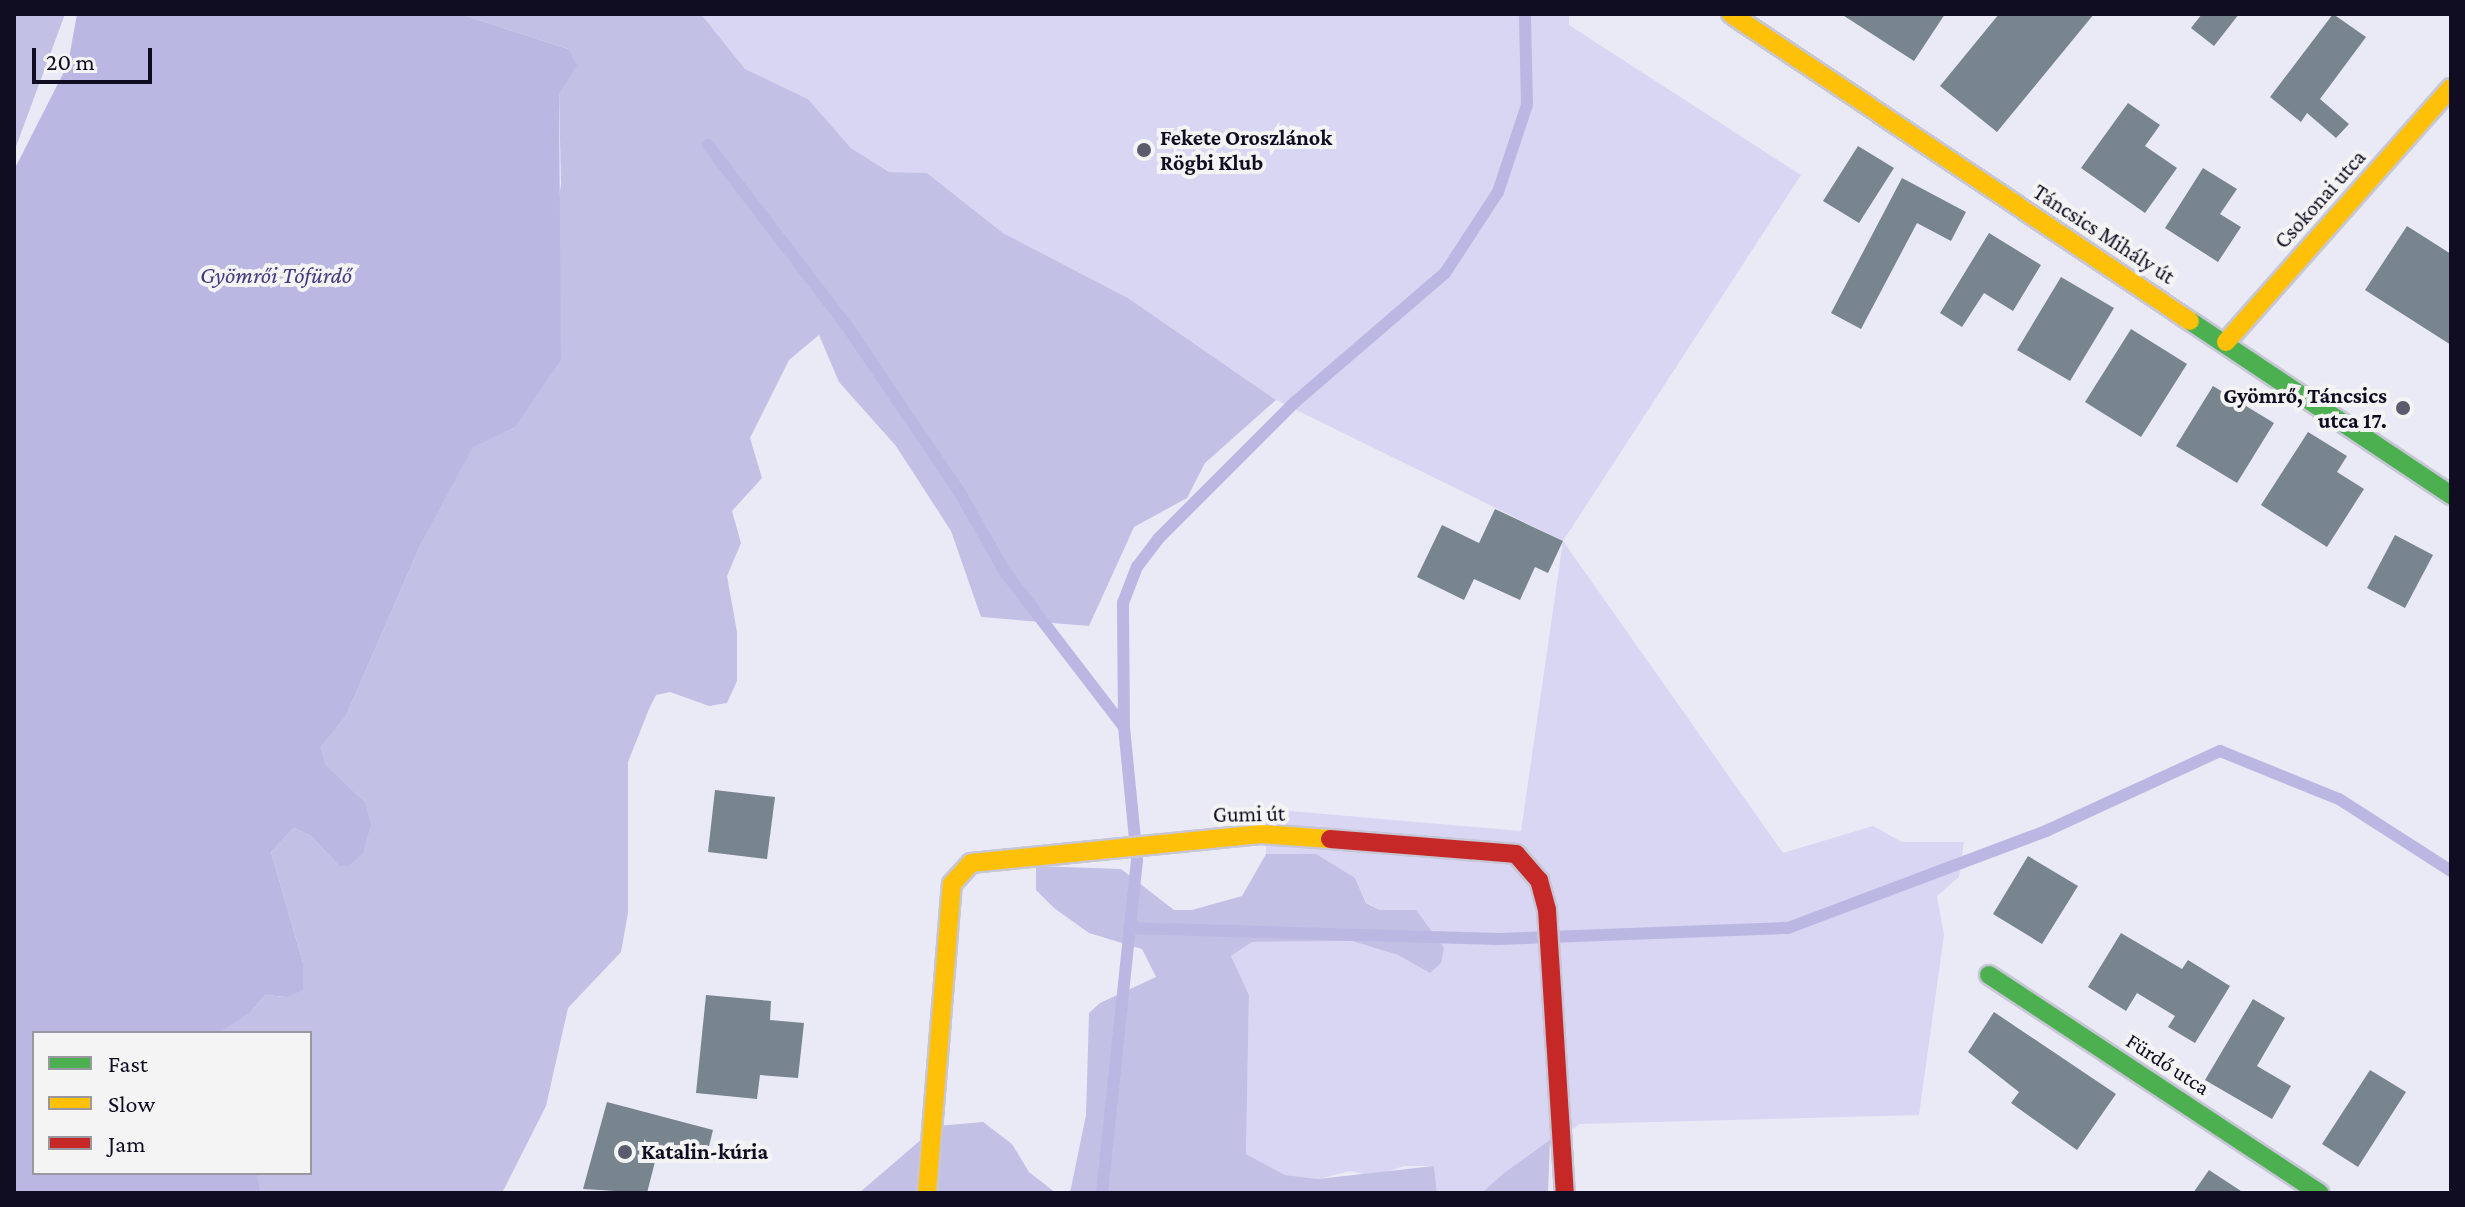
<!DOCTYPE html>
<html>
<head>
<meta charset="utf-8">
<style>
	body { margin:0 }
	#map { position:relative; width:2465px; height:1207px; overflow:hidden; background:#eaeaf7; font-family:"Crimson Pro",serif }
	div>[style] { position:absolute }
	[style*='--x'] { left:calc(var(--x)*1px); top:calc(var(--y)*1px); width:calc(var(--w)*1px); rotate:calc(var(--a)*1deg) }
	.green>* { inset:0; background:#d8d6f3 }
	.forest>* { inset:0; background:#c2c0e5 }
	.water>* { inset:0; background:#bab7e3 }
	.stream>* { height:12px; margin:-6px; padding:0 6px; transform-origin:6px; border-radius:6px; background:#bab7e3 }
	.building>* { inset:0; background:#78848e }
	.roads { filter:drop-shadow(2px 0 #c6c6d6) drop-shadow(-2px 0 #c6c6d6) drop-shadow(0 2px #c6c6d6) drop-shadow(0 -2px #c6c6d6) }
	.fast>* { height:18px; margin:-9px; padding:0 9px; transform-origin:9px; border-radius:9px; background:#4caf50 }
	.slow>* { height:18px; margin:-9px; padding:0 9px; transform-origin:9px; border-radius:9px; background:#ffc107 }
	.jam>* { height:18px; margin:-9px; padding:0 9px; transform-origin:9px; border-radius:9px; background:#c62828 }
	.dots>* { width:22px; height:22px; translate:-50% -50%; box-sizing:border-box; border:4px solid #f4f4f4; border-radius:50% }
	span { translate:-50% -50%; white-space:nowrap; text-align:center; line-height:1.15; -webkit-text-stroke:8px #f4f4f4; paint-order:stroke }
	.poi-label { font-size:22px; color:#100d22; font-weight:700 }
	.left { translate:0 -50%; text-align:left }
	.right { translate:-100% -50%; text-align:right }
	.street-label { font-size:22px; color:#100d22 }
	.water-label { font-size:24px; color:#44397e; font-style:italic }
	.frame { position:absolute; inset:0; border:16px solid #100d22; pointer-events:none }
	.legend { position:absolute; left:32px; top:1031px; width:280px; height:144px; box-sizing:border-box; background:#f4f4f4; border:2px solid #9998a0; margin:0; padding:10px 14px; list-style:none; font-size:24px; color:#100d22 }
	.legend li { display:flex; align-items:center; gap:16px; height:40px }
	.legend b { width:40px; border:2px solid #9998a0 }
	.scale { position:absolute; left:32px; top:48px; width:120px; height:36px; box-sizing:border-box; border:4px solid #100d22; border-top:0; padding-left:10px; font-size:24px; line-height:28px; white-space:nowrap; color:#100d22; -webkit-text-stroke:6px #f4f4f4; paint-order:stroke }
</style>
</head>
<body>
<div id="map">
	<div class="green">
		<div style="clip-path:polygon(701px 14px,1569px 14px,1569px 25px,1801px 175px,1563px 541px,1783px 853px,1873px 826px,1902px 842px,1964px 842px,1959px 877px,1937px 896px,1944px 935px,1919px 1115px,1580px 1124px,1482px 1193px,1437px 1193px,1434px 1166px,1404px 1166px,1374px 1176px,1350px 1171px,1319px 1179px,1285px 1175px,1246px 1154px,1249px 995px,1231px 956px,1252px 942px,1352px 941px,1398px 955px,1430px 973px,1416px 910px,1380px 910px,1366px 902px,1355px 878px,1266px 854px,1266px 809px,1521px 831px,1563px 541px,1276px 400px,1128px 298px,1003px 233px,927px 173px,889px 172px,851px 148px,808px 99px,745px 69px)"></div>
	</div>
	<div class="forest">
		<div style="clip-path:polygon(14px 14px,65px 14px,14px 152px)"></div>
		<div style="clip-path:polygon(460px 14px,701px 14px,745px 69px,808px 99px,851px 148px,889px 172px,927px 173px,1003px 233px,1128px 298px,1276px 400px,1205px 463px,1187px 498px,1134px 527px,1089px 626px,981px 617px,951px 531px,896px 446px,839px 382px,819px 335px,789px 360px,750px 438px,762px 478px,732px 511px,741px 543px,727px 576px,737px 632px,737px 681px,727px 703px,709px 706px,670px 692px,656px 695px,649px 709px,628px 762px,628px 913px,621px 952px,568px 1008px,546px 1106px,502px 1193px,195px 1193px,191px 1173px,310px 1173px,310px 1033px,218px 1031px,250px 1013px,265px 995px,287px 997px,303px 963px,271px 852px,294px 828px,311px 836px,339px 866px,364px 801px,326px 765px,321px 747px,346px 716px,419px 548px,473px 446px,514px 428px,561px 185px,559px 93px,568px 49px)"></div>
		<div style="clip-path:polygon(1266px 854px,1316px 854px,1355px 878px,1366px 903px,1380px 910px,1416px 910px,1444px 948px,1441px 963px,1430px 973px,1398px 955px,1352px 941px,1252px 942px,1231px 956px,1249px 995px,1246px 1154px,1285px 1175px,1318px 1179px,1434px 1166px,1437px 1193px,1070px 1193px,1086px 1115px,1089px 1013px,1100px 1003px,1156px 977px,1142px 949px,1089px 933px,1054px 908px,1036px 890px,1036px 866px,1121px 869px,1174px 910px,1192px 910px,1242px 896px)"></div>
		<div style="clip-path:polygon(983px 1122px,1012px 1144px,1029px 1172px,1056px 1193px,859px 1193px,937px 1126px)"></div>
		<div style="clip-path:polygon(1550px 1140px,1548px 1193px,1482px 1193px,1504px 1173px)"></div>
	</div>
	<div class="water">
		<div style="clip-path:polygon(77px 14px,460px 14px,568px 49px,577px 65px,559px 94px,561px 360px,514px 428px,473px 447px,419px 548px,346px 716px,321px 747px,326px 765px,364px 801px,371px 824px,363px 853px,349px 866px,339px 866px,311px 836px,294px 828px,271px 852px,303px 963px,303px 990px,287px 997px,265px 995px,250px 1013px,218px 1033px,34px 1033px,34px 1173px,257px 1173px,260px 1193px,14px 1193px,14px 170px,68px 64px)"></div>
	</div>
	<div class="stream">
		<div style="--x:708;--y:145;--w:228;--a:52.5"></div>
		<div style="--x:847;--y:326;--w:202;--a:55.9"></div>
		<div style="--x:960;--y:493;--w:91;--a:60.3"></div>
		<div style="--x:1005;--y:572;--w:195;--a:52.5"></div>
		<div style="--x:1124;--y:727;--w:134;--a:84.4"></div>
		<div style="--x:1137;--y:860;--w:335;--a:96"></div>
		<div style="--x:1124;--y:727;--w:124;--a:-90.5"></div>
		<div style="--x:1123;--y:603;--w:39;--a:-69"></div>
		<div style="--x:1137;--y:567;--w:35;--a:-53"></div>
		<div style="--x:1158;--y:539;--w:194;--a:-45"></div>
		<div style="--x:1295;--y:402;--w:198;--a:-40.7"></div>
		<div style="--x:1445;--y:273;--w:97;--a:-56.8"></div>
		<div style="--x:1498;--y:192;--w:92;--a:-71.6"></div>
		<div style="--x:1527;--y:105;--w:91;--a:-91.3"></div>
		<div style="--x:1129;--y:928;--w:369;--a:1.7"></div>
		<div style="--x:1498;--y:939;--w:290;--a:-2.2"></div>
		<div style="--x:1788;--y:928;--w:276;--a:-20.6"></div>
		<div style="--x:2046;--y:831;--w:192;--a:-24.7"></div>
		<div style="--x:2220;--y:751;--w:128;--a:22"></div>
		<div style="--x:2339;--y:799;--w:133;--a:32.7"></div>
	</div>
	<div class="building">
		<div style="clip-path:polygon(1841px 14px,1945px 14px,1914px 61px)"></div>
		<div style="clip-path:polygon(1999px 14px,2094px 14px,1997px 132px,1940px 86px)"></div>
		<div style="clip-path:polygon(2202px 14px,2239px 14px,2214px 46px,2191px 28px)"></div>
		<div style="clip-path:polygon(2333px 14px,2366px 37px,2320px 99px,2349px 124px,2336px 138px,2307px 113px,2301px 122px,2270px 97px)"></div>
		<div style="clip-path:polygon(2128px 103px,2160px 125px,2145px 146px,2177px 168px,2145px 213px,2081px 168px)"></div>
		<div style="clip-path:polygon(1858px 146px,1894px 168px,1859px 223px,1823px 201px)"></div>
		<div style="clip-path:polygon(2203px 168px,2237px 189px,2220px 214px,2241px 227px,2218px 262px,2165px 228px)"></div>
		<div style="clip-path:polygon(1902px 178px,1966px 212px,1951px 241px,1917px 223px,1861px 329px,1831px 313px)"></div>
		<div style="clip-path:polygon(2407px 226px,2451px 254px,2451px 345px,2365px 290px)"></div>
		<div style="clip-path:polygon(1989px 233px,2041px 265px,2013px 311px,1984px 293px,1962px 327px,1940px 313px)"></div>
		<div style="clip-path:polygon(2061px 277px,2114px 308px,2070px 381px,2017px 350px)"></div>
		<div style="clip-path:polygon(2131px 329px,2187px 364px,2141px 437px,2085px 402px)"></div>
		<div style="clip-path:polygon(2213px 386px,2274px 423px,2237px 483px,2176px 446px)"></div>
		<div style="clip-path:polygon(2308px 432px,2347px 456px,2337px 472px,2364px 489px,2327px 547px,2261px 505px)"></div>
		<div style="clip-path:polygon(1495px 509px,1563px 541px,1548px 573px,1535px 567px,1520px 600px,1474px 579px,1464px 600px,1417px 577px,1442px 525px,1479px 543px)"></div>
		<div style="clip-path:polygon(2395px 535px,2433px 555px,2405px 608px,2367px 588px)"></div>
		<div style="clip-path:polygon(715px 790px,775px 797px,767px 859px,708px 852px)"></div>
		<div style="clip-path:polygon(2028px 856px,2078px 886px,2042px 944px,1993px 914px)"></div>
		<div style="clip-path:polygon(2121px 933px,2182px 969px,2188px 960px,2230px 986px,2195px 1043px,2168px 1027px,2175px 1016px,2137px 993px,2126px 1011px,2088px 987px)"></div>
		<div style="clip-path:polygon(706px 995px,771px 1001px,770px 1020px,804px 1023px,798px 1078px,760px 1075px,757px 1099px,696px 1093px)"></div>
		<div style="clip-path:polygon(2253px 999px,2285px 1018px,2257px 1066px,2291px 1086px,2272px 1119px,2205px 1080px)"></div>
		<div style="clip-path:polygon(1994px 1012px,2116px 1094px,2077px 1150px,2011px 1103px,2019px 1092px,1968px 1052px)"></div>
		<div style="clip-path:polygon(2370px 1070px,2406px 1092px,2358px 1167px,2322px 1144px)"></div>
		<div style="clip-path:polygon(607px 1102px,713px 1130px,706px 1158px,659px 1146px,647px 1193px,583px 1189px)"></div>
		<div style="clip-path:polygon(2209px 1170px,2244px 1193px,2193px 1193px)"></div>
	</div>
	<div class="roads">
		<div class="fast">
			<div style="--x:2190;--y:321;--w:314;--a:33.7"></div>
			<div style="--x:1989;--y:975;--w:396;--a:33.4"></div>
		</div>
		<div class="slow">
			<div style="--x:1731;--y:14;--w:552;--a:33.78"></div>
			<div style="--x:2226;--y:342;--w:339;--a:-48.5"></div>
			<div style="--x:927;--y:1193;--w:310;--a:-85.4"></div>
			<div style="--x:952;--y:884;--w:28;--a:-48"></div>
			<div style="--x:971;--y:863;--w:291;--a:-5.7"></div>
			<div style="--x:1261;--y:834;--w:69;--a:4.1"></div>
		</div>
		<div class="jam">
			<div style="--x:1330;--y:839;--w:187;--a:4.6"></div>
			<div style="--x:1516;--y:854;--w:35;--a:49"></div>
			<div style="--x:1539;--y:880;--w:31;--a:75"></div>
			<div style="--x:1547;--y:910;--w:284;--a:86.4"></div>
		</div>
	</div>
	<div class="dots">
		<div style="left:1144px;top:150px;background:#5c5a6d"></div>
		<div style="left:2403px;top:408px;background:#5c5a6d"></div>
		<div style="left:625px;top:1152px;background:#5c5a6d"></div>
	</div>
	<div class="poi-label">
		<span class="left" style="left:1160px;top:150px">Fekete Oroszlánok<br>Rögbi Klub</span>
		<span class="right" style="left:2387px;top:408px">Gyömrő, Táncsics<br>utca 17.</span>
		<span class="left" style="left:641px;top:1152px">Katalin-kúria</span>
	</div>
	<div class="street-label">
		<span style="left:2320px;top:199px;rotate:-48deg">Csokonai utca</span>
		<span style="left:2104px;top:234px;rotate:33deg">Táncsics Mihály út</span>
		<span style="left:1249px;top:814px;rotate:-1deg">Gumi út</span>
		<span style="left:2168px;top:1064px;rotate:33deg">Fürdő utca</span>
	</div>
	<div class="water-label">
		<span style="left:276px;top:275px">Gyömrői Tófürdő</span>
	</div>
	<div class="frame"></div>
	<ul class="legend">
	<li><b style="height:10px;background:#4caf50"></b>Fast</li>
	<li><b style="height:10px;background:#ffc107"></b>Slow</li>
	<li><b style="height:10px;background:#c62828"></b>Jam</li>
	</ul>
	<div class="scale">20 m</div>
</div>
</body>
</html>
